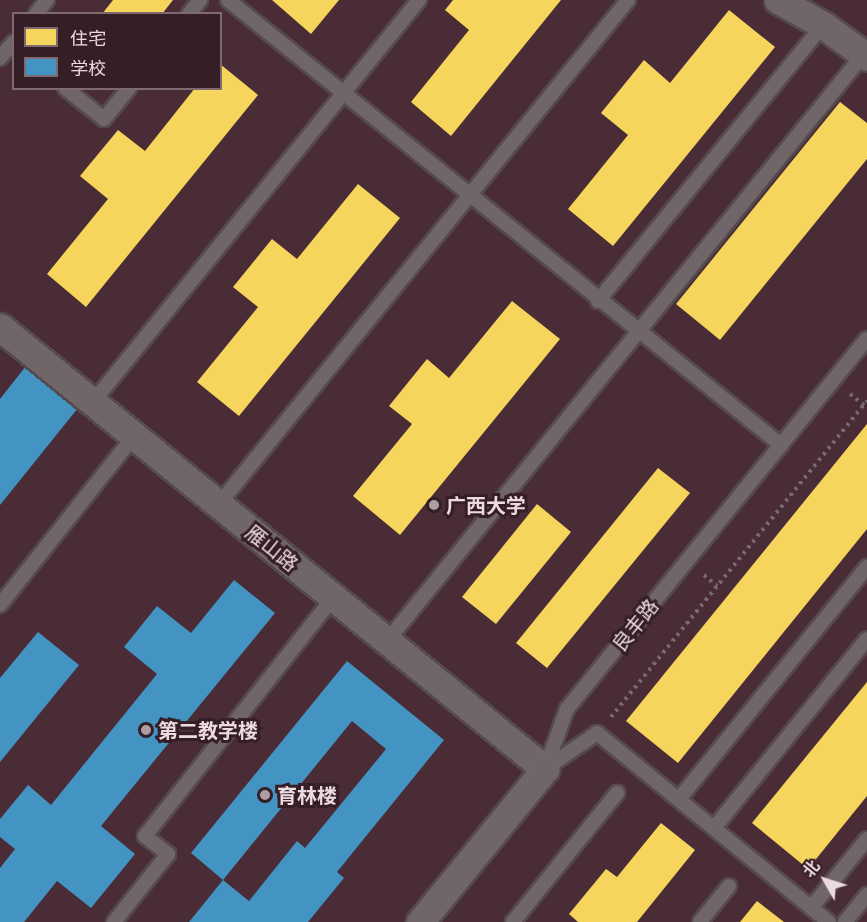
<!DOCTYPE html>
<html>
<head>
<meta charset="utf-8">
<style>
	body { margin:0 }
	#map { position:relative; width:867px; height:922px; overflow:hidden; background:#3a2d31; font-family:"Noto Sans","Noto Sans SC",sans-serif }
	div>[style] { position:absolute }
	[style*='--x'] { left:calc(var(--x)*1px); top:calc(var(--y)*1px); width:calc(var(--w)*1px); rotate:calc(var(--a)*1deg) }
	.built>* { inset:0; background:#4a2c36 }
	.homes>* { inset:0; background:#f6d55c }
	.schools>* { inset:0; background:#4393c3 }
	.path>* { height:4px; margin-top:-2px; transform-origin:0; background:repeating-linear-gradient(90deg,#766c6f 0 3px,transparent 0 7.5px) }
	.roads { filter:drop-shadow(2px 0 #554a4d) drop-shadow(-2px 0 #554a4d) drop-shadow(0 2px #554a4d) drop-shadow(0 -2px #554a4d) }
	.service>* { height:14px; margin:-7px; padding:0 7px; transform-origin:7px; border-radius:7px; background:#706669 }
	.minor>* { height:27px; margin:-13.5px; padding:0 13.5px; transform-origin:13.5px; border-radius:13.5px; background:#706669 }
	.dots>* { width:16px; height:16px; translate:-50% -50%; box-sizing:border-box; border:3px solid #351e26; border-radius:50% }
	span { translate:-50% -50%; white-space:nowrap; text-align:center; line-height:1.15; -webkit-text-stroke:6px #351e26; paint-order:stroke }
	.poi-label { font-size:20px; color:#ebdbe0; font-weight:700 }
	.left { translate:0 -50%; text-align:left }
	.street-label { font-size:20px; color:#ebdbe0 }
	.legend { position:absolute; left:12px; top:12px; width:210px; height:78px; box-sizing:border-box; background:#351e26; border:2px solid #7e6a70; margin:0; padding:8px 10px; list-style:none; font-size:18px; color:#ebdbe0 }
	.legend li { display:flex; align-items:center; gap:12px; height:30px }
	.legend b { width:30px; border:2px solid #7e6a70 }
	.north { position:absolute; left:795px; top:850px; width:60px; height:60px; -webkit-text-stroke:4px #351e26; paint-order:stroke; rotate:309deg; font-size:16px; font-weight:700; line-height:24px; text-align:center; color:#ebdbe0 }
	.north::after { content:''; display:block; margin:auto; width:21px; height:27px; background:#ebdbe0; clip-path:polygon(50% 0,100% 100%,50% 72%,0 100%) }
</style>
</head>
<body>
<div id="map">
	<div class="built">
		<div style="clip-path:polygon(evenodd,0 0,867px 0,867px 922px,0 922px,0 0,14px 14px,220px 14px,220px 88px,14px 88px,14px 14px)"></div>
	</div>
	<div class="homes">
		<div style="clip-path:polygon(113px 0,173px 0,162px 14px,102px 14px)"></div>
		<div style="clip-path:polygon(272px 0,339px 0,311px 34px)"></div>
		<div style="clip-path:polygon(453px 0,561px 0,451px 136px,411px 102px,469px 30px,445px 10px)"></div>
		<div style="clip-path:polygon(729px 10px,775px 47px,613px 246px,568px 209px,628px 135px,601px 113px,644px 60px,670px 83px)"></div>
		<div style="clip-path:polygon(220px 64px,258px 95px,86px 307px,47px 274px,108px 199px,80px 176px,118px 130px,145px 151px,195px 88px,220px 88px)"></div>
		<div style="clip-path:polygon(840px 102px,867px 123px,867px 159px,720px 340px,676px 304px)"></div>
		<div style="clip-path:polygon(358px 184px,400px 218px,239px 416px,197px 382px,258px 307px,233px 287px,272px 239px,297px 259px)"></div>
		<div style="clip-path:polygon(512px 301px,560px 339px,400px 535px,353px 496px,412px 424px,389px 406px,427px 359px,449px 378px)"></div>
		<div style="clip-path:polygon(867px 424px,867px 529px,678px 763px,626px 721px)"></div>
		<div style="clip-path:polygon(658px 468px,690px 493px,547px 668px,516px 643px)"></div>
		<div style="clip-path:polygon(537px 504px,571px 532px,496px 624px,462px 597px)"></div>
		<div style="clip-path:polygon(867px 682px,867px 796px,808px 869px,752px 823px)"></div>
		<div style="clip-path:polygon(661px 823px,695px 850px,637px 922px,578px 922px,569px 914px,606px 869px,617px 877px)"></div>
		<div style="clip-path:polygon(757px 901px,784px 922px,740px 922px)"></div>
	</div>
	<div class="schools">
		<div style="clip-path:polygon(26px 366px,78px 408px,0 505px,0 399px)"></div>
		<div style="clip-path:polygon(234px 580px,275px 613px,101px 826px,135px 854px,91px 908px,57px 881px,24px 922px,0 922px,0 868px,15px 849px,0 837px,0 819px,28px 785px,51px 805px,157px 674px,124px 647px,157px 606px,191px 633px)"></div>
		<div style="clip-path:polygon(38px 632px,79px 665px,0 762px,0 678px)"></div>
		<div style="clip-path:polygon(347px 661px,444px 740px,337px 872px,344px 878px,308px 922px,189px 922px,223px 880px,249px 901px,297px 841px,305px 848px,386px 749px,352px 721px,223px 880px,191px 853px)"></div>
	</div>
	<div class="path">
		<div style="--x:850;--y:394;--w:18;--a:38"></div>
		<div style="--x:704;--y:575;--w:17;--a:40"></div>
		<div style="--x:611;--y:717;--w:407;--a:-51"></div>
	</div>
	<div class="roads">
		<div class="service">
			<div style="--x:228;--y:0;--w:710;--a:38.82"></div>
			<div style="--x:36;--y:14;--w:18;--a:-52"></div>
			<div style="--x:189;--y:14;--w:18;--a:-52"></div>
			<div style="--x:0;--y:58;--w:21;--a:-49"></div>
			<div style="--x:65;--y:88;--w:50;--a:38.5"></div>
			<div style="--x:104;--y:119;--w:40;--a:-51"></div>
			<div style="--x:598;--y:301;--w:356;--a:-50.8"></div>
			<div style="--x:93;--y:402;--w:518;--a:-50.96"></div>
			<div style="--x:219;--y:504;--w:649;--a:-50.94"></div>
			<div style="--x:0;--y:605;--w:216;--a:-51.6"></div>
			<div style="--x:387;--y:641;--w:755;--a:-50.91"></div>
			<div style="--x:545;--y:769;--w:64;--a:-69.9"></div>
			<div style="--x:567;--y:709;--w:476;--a:-51"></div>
			<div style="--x:545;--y:769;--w:63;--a:-34.7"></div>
			<div style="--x:597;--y:733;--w:299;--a:39.2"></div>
			<div style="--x:679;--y:799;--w:299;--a:-51"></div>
			<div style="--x:714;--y:828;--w:243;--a:-51"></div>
			<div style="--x:811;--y:908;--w:89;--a:-50.9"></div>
			<div style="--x:114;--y:922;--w:87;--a:-51.5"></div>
			<div style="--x:168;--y:854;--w:29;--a:-142"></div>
			<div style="--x:145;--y:836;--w:305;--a:-51.7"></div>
			<div style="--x:513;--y:922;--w:166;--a:-51.1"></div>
			<div style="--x:700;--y:922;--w:46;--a:-51.1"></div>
			<div style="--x:845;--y:922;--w:35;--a:-51"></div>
		</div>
		<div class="minor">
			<div style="--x:778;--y:0;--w:51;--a:29.1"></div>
			<div style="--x:823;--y:25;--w:54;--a:36"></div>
			<div style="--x:0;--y:327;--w:702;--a:39.04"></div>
			<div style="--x:545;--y:769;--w:198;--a:129.2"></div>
		</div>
	</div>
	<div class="dots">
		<div style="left:434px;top:505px;background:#ad9ea3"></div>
		<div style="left:146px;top:730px;background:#ad9ea3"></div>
		<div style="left:265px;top:795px;background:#ad9ea3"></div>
	</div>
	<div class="poi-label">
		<span class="left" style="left:446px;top:505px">广西大学</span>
		<span class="left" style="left:158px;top:730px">第二教学楼</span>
		<span class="left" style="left:277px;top:795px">育林楼</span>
	</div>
	<div class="street-label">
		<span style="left:272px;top:548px;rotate:39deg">雁山路</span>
		<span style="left:635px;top:625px;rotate:-51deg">良丰路</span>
	</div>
	<ul class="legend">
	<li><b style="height:16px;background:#f6d55c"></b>住宅</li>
	<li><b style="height:16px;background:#4393c3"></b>学校</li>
	</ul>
	<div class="north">北</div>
</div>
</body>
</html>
